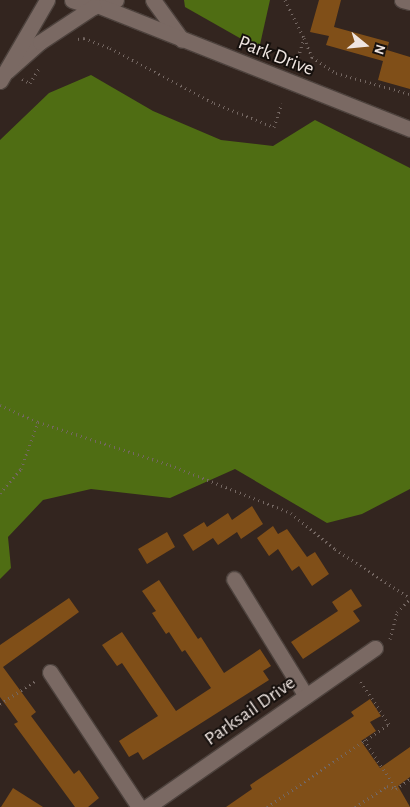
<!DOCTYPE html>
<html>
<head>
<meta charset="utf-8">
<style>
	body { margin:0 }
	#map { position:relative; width:410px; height:807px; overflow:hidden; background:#33251f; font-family:"Alegreya Sans",sans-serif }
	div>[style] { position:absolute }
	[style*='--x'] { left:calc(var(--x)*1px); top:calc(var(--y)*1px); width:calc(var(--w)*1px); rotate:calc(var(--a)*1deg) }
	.forest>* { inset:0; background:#4f6d13 }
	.building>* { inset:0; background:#804f18 }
	.path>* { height:3px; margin-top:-1.5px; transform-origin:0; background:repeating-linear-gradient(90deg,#746762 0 1px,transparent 0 5px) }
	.roads { filter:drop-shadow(1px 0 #4d423d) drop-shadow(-1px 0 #4d423d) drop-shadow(0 1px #4d423d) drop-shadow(0 -1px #4d423d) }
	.street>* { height:15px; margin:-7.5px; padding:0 7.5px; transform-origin:7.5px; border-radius:7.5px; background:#7a6963 }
	.secondary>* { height:15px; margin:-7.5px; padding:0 7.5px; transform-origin:7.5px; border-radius:7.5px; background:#7a6963 }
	span { translate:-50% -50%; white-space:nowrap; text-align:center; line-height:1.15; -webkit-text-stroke:4px #16100d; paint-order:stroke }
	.street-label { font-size:20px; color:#efe5e1 }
	.north { position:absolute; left:340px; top:20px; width:50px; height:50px; -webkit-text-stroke:4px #16100d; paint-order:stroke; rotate:107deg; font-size:14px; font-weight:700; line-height:20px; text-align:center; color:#efe5e1 }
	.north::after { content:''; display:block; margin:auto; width:18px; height:22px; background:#efe5e1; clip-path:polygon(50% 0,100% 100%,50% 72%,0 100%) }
</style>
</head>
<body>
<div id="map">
	<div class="forest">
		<div style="clip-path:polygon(184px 0,270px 0,259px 49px,185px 7px)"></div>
		<div style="clip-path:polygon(91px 75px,153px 111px,221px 140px,273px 146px,315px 120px,410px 168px,410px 489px,362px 514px,327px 523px,235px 469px,170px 498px,91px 489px,43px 500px,8px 537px,11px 568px,0 579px,0 140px,49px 93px)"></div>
	</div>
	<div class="building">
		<div style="clip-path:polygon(319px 0,341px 0,334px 27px,389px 42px,387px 50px,410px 57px,410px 89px,378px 80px,383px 61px,326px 45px,329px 36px,310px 32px)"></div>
		<div style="clip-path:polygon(252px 506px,263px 524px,241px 539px,237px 532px,218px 545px,213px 538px,193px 551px,183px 535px,204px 522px,207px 527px,228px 513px,232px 520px)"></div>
		<div style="clip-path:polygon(273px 526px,278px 534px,287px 529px,307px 557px,315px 552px,329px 574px,312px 586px,299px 566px,292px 571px,278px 549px,269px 556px,257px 538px)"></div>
		<div style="clip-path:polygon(167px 532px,175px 547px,147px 564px,138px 549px)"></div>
		<div style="clip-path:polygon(159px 580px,198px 639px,201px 637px,224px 673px,260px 649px,271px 666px,263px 671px,269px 680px,143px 760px,138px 752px,129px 757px,119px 741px,158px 716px,122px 663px,117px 666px,102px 645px,122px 632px,176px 711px,211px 688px,185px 650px,182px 652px,169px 632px,166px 634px,152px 613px,156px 611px,142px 591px)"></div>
		<div style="clip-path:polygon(351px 589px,362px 606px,353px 611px,360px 621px,303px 659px,291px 642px,338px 611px,332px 602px)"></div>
		<div style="clip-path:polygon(69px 598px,79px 612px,3px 667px,36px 712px,31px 716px,74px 774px,79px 770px,99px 798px,88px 807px,75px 807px,14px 724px,18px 722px,0 697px,0 645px)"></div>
		<div style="clip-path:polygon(370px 699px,381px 716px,370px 722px,376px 731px,361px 741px,380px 768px,410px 747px,410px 777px,398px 786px,410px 807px,226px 807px,252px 789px,250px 785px,354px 716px,351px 712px)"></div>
		<div style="clip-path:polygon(13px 788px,43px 807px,1px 807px)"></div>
	</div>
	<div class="path">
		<div style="--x:285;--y:0;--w:42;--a:63.4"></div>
		<div style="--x:78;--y:39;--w:6;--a:-9"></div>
		<div style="--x:84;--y:38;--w:28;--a:21"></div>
		<div style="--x:110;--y:48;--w:118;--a:27.9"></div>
		<div style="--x:214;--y:103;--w:65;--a:21.8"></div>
		<div style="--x:274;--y:127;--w:25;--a:-72"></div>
		<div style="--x:297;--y:62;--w:25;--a:-74"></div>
		<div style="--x:304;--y:38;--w:21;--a:67"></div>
		<div style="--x:312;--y:57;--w:29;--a:34"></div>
		<div style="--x:336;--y:73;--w:77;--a:15.8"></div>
		<div style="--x:22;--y:79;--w:9;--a:27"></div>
		<div style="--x:30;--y:83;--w:19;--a:-58"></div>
		<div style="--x:0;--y:405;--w:42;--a:24.1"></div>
		<div style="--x:38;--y:422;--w:139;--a:18"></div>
		<div style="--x:170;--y:465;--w:130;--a:21.6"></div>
		<div style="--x:291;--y:513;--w:57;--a:39.3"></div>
		<div style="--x:335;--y:549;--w:90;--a:33.2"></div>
		<div style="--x:0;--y:493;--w:32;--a:-49"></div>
		<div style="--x:21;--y:469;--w:50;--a:-70.1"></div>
		<div style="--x:390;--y:639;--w:28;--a:-75"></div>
		<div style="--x:397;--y:612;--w:18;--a:-45"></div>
		<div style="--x:0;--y:704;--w:42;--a:-33.3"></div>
		<div style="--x:364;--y:740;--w:58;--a:56.3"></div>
		<div style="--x:267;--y:807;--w:148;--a:-34.2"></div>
		<div style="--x:389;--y:724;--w:54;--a:-123.7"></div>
		<div style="--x:355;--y:807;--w:38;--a:-33"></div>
		<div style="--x:387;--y:786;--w:9;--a:18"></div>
		<div style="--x:396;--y:789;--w:17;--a:-36"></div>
	</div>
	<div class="roads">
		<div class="street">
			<div style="--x:402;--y:0;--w:8;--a:14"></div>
			<div style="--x:234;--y:579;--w:137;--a:58.4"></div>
			<div style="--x:50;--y:672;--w:162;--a:56.6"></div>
			<div style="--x:147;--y:807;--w:278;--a:-34.9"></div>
		</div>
		<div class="secondary">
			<div style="--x:72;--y:0;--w:22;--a:18"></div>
			<div style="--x:93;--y:7;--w:24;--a:-17"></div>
			<div style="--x:153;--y:0;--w:49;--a:54.1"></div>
			<div style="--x:102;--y:7;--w:331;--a:21.6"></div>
			<div style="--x:7;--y:71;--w:44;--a:-41.3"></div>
			<div style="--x:40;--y:42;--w:64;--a:-33.4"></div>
			<div style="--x:0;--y:81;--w:94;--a:-59.9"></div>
		</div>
	</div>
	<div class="street-label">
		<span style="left:276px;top:56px;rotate:21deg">Park Drive</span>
		<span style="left:250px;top:711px;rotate:-35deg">Parksail Drive</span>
	</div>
	<div class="north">N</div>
</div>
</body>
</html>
